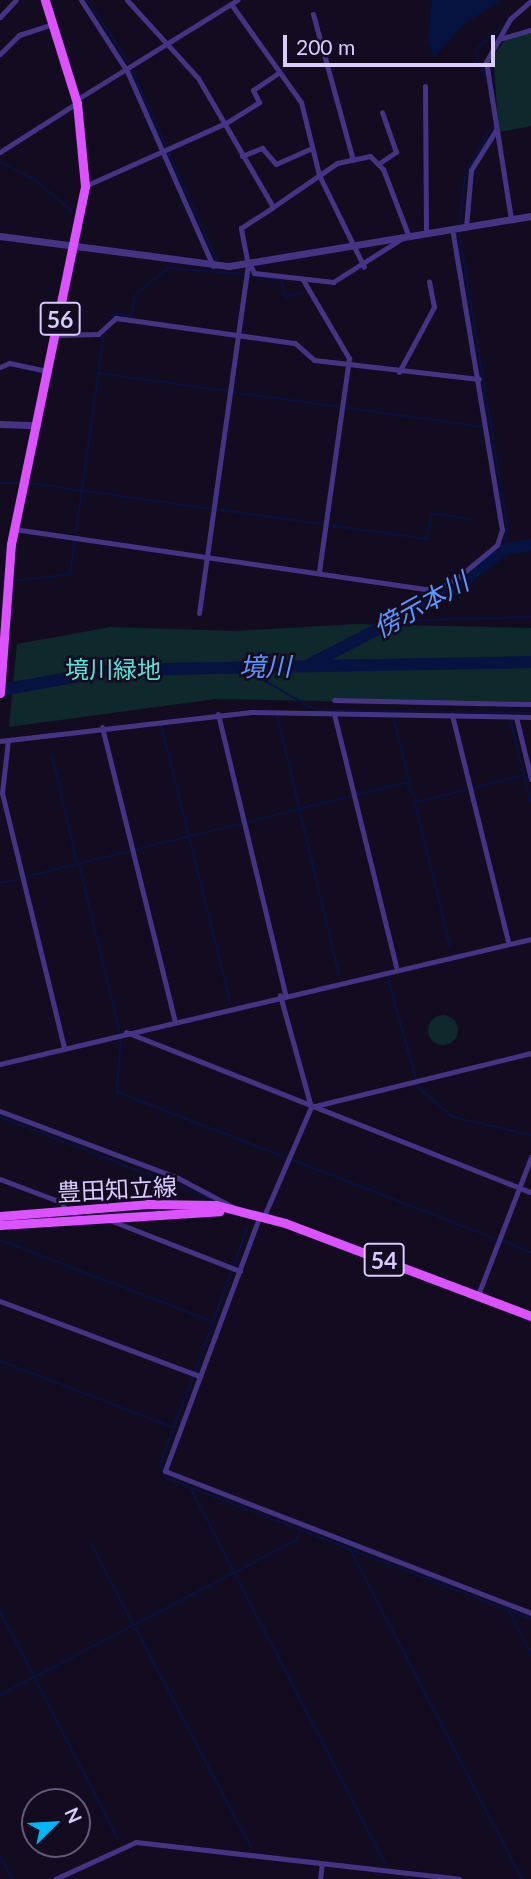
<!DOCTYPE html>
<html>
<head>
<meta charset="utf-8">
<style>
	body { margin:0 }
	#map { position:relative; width:531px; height:1879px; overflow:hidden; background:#130c21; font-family:Lato,"Noto Sans JP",sans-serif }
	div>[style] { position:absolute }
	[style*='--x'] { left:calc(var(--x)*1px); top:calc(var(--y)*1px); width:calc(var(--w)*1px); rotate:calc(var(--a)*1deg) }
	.green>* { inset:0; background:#0f282c }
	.round { border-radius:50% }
	.water>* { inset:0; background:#061240 }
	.stream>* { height:2px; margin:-1px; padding:0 1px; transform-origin:1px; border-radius:1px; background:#061240 }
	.river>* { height:12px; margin:-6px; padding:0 6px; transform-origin:6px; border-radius:6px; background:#061240 }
	.minor>* { height:5px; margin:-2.5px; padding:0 2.5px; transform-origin:2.5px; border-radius:2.5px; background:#443483 }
	.tertiary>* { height:7px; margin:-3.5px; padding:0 3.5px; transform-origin:3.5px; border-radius:3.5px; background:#443483 }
	.primary>* { height:9px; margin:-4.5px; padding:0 4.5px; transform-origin:4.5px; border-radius:4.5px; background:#db53ff }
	span { translate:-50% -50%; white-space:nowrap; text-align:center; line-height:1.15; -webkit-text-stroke:5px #130c21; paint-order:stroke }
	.shield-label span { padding:2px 5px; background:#130c21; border:2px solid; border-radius:5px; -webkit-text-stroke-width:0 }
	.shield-label { font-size:23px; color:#daccff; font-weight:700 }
	.park-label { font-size:24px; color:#52e5d9 }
	.street-label { font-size:24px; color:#daccff }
	.water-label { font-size:26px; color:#5a98ff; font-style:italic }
	.north { position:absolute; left:21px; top:1788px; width:70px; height:70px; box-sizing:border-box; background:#130c21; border:2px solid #63597a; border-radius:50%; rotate:66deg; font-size:19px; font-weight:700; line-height:28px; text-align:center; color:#daccff }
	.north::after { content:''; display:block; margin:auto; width:24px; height:32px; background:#00b6f7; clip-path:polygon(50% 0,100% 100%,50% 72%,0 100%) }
	.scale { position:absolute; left:283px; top:35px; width:212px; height:32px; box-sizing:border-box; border:4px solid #daccff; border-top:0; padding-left:9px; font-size:21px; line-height:24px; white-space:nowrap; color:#daccff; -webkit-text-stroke:5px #130c21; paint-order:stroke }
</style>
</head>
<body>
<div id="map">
	<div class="green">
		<div style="clip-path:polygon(531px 33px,531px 126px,499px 132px,493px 55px,509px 36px)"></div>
		<div style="clip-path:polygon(356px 624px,531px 628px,531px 705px,215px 699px,9px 727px,17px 644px,111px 627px,236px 631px)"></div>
		<div class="round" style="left:428px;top:1015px;width:30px;height:30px"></div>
	</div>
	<div class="water">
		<div style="clip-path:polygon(432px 0,501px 0,462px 26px,434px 58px,428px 41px)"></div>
	</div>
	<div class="stream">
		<div style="--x:87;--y:0;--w:76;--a:56.3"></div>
		<div style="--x:131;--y:68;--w:85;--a:65.8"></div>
		<div style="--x:487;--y:82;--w:34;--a:-111"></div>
		<div style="--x:475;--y:50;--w:38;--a:-40"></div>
		<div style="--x:168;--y:152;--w:120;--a:65.8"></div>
		<div style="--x:0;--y:162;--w:38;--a:27"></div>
		<div style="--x:34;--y:179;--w:50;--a:40.1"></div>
		<div style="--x:459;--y:227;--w:52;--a:-83.4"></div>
		<div style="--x:465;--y:175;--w:57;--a:-60.8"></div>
		<div style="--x:459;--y:232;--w:297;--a:80.7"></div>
		<div style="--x:507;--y:525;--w:24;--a:95"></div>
		<div style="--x:249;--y:275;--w:32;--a:9"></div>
		<div style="--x:281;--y:280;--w:17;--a:77"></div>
		<div style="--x:285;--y:297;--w:19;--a:-16"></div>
		<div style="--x:109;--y:320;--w:8;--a:-50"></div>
		<div style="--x:114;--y:314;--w:17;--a:7"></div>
		<div style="--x:131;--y:316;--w:21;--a:-79"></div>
		<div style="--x:135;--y:295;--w:43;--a:-39.3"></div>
		<div style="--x:168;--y:268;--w:76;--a:4.5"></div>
		<div style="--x:98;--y:373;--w:130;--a:7.9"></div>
		<div style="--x:232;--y:392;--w:253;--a:7.9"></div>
		<div style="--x:0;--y:483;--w:20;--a:0"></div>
		<div style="--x:29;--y:483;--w:184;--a:8.1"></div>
		<div style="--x:216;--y:509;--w:213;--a:8.1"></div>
		<div style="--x:427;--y:539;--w:26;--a:-79"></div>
		<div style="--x:432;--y:513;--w:42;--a:9.7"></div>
		<div style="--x:14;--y:581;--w:56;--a:-7.1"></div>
		<div style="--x:70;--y:574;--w:245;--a:-82"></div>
		<div style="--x:394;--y:621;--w:137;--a:-1.7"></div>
		<div style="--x:238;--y:665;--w:89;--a:30.3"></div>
		<div style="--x:315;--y:710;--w:216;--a:0.8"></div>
		<div style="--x:277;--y:715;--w:267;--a:76.6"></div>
		<div style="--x:393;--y:717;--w:68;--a:75.6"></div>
		<div style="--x:510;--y:718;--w:87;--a:76"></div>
		<div style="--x:161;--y:725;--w:285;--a:76"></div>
		<div style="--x:52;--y:755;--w:111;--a:77"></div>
		<div style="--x:415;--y:803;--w:148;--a:76.3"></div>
		<div style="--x:79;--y:864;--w:174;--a:76.4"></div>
		<div style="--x:25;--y:877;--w:392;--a:-13.9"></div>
		<div style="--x:406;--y:783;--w:22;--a:58"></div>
		<div style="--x:418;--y:802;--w:109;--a:-14.3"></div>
		<div style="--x:0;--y:883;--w:19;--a:-12"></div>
		<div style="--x:387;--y:975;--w:116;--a:74.5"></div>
		<div style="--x:418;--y:1087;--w:46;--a:40.6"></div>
		<div style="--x:453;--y:1117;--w:80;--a:13"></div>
		<div style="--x:121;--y:1038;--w:54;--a:94.2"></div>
		<div style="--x:117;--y:1092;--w:407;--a:21.2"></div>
		<div style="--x:0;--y:1117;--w:230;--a:21.2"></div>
		<div style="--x:0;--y:1240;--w:229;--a:21"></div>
		<div style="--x:501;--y:1240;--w:32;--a:22"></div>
		<div style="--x:0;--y:1361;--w:184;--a:21"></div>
		<div style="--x:195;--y:1372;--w:153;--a:-70.1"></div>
		<div style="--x:193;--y:1377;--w:93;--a:110.8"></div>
		<div style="--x:160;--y:1464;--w:15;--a:67"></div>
		<div style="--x:166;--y:1478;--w:391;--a:21.1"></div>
		<div style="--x:191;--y:1489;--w:422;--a:62.6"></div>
		<div style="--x:91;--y:1544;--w:344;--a:62.2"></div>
		<div style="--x:351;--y:1551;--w:370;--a:62.5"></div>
		<div style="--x:0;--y:1611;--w:257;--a:62.6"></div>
		<div style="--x:509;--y:1611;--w:47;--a:62.4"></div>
		<div style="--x:0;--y:1695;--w:334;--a:-27.6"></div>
		<div style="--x:296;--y:1540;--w:10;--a:-66"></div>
		<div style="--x:0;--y:1856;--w:26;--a:62"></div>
	</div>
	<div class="river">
		<div style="--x:312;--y:663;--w:151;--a:-27.2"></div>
		<div style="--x:446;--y:594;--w:74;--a:-37.3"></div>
		<div style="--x:505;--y:549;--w:26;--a:-9"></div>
		<div style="--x:0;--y:690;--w:117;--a:-9.9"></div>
		<div style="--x:115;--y:670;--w:416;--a:-1.1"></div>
	</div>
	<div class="minor">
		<div style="--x:81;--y:0;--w:85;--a:57.1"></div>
		<div style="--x:127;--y:71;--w:213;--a:66.2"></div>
		<div style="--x:127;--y:0;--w:105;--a:47.7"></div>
		<div style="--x:198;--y:78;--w:149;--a:59.8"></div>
		<div style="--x:273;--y:207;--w:78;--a:-34.5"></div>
		<div style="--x:337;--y:163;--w:34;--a:-12"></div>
		<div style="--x:370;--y:156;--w:18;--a:45"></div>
		<div style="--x:383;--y:169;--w:73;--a:69.1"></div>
		<div style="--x:231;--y:4;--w:120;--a:54.5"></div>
		<div style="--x:301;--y:102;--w:75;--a:76.1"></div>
		<div style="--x:319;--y:175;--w:102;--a:63.9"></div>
		<div style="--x:313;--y:14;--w:148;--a:74.7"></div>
		<div style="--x:0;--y:17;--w:23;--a:-47"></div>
		<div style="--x:499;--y:39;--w:33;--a:-16"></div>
		<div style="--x:0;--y:54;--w:27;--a:-45"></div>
		<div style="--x:19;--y:35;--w:36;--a:-18"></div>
		<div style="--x:425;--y:86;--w:148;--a:89.6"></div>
		<div style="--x:76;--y:100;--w:190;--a:-31.8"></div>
		<div style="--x:0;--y:152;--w:91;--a:-32.5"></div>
		<div style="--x:242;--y:156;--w:22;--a:-22"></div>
		<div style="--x:262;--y:148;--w:21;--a:49"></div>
		<div style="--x:276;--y:164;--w:37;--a:-24"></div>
		<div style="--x:378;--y:164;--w:22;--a:-34"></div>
		<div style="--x:396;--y:152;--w:42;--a:-109.3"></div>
		<div style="--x:85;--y:186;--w:154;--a:-24.1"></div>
		<div style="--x:226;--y:123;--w:39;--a:-32"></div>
		<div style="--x:259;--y:102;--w:13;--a:-117"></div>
		<div style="--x:253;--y:90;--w:30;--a:-34"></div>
		<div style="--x:511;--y:219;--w:159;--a:-99"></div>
		<div style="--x:486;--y:62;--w:49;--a:-60.8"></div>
		<div style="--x:510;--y:19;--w:28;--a:-41"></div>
		<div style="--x:466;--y:227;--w:57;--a:-85"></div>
		<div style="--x:471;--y:170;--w:47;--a:-58"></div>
		<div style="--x:250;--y:265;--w:9;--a:63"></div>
		<div style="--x:254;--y:273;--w:80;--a:6.5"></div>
		<div style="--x:333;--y:282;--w:80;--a:-32.3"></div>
		<div style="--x:303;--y:280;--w:91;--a:59.5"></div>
		<div style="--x:349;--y:358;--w:216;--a:98"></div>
		<div style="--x:57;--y:335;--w:41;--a:-1.4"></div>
		<div style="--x:98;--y:334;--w:24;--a:-42"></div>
		<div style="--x:116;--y:318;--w:181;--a:8"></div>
		<div style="--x:295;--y:343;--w:25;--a:42"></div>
		<div style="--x:314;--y:360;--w:166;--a:6.6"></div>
		<div style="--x:0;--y:367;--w:10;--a:-24"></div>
		<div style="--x:9;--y:363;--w:40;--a:12"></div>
		<div style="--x:399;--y:372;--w:74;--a:-61.7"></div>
		<div style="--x:434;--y:307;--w:26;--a:-101"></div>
		<div style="--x:14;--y:529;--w:424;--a:8.3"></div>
		<div style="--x:434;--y:590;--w:25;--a:-27"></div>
		<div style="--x:456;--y:579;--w:53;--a:-39.7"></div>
		<div style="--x:497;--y:545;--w:16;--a:-72"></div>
		<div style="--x:502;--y:530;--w:305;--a:-99.4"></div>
		<div style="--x:199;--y:613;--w:351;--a:-82"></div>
		<div style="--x:248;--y:265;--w:38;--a:-101"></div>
		<div style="--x:241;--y:228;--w:38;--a:-33"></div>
		<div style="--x:334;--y:700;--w:197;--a:1.2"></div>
		<div style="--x:218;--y:714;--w:288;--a:76.5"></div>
		<div style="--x:334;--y:714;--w:260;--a:76.2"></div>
		<div style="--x:452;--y:715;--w:234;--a:76.1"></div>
		<div style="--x:516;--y:717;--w:64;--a:76.4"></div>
		<div style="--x:102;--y:727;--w:303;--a:76.1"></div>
		<div style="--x:8;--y:740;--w:53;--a:96.5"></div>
		<div style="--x:2;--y:793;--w:262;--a:76.3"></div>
		<div style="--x:0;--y:741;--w:253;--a:-6.6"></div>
		<div style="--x:251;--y:712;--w:280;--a:1"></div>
		<div style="--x:126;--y:1032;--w:435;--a:21.6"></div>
		<div style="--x:0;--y:1064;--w:546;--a:-13.25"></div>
		<div style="--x:311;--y:1107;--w:227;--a:-13.8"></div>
		<div style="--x:0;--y:1111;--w:190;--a:20.6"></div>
		<div style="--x:178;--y:1178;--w:62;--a:27.8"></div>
		<div style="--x:0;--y:1179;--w:65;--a:20.7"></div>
		<div style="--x:61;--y:1202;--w:9;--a:58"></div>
		<div style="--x:260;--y:1215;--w:273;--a:110.4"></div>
		<div style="--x:165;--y:1471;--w:393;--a:21.2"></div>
		<div style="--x:264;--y:1216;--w:119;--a:-66.7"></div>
		<div style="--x:311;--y:1107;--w:116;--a:-105.5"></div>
		<div style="--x:107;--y:1219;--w:143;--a:21.4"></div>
		<div style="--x:478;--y:1295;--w:148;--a:-69"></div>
		<div style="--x:0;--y:1301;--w:214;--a:20.6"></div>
		<div style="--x:55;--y:1879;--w:89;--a:-24.6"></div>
		<div style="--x:136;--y:1842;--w:325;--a:6.5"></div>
		<div style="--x:320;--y:1879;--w:16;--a:-83"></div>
	</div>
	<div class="tertiary">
		<div style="--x:0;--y:236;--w:231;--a:7.5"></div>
		<div style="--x:229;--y:266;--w:306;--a:-9.4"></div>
		<div style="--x:0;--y:424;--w:37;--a:2"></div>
	</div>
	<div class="primary">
		<div style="--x:0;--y:693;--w:149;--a:-85.8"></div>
		<div style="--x:11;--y:544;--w:366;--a:-78.3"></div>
		<div style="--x:85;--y:186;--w:83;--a:-95.5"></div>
		<div style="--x:77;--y:103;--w:108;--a:-107.3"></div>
		<div style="--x:0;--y:1216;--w:148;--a:-4.6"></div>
		<div style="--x:148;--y:1204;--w:68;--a:0.8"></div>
		<div style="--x:216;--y:1205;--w:71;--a:14.6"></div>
		<div style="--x:285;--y:1223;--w:263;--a:20.7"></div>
		<div style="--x:0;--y:1225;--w:220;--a:-3.6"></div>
	</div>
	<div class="shield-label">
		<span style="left:60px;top:319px">56</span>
		<span style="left:384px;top:1260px">54</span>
	</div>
	<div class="park-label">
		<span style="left:113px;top:669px">境川緑地</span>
	</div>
	<div class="street-label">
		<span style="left:117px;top:1189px;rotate:-3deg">豊田知立線</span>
	</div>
	<div class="water-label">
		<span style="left:421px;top:605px;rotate:-29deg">傍示本川</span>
		<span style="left:265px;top:667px;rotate:-1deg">境川</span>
	</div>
	<div class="north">N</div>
	<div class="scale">200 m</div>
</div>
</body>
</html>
